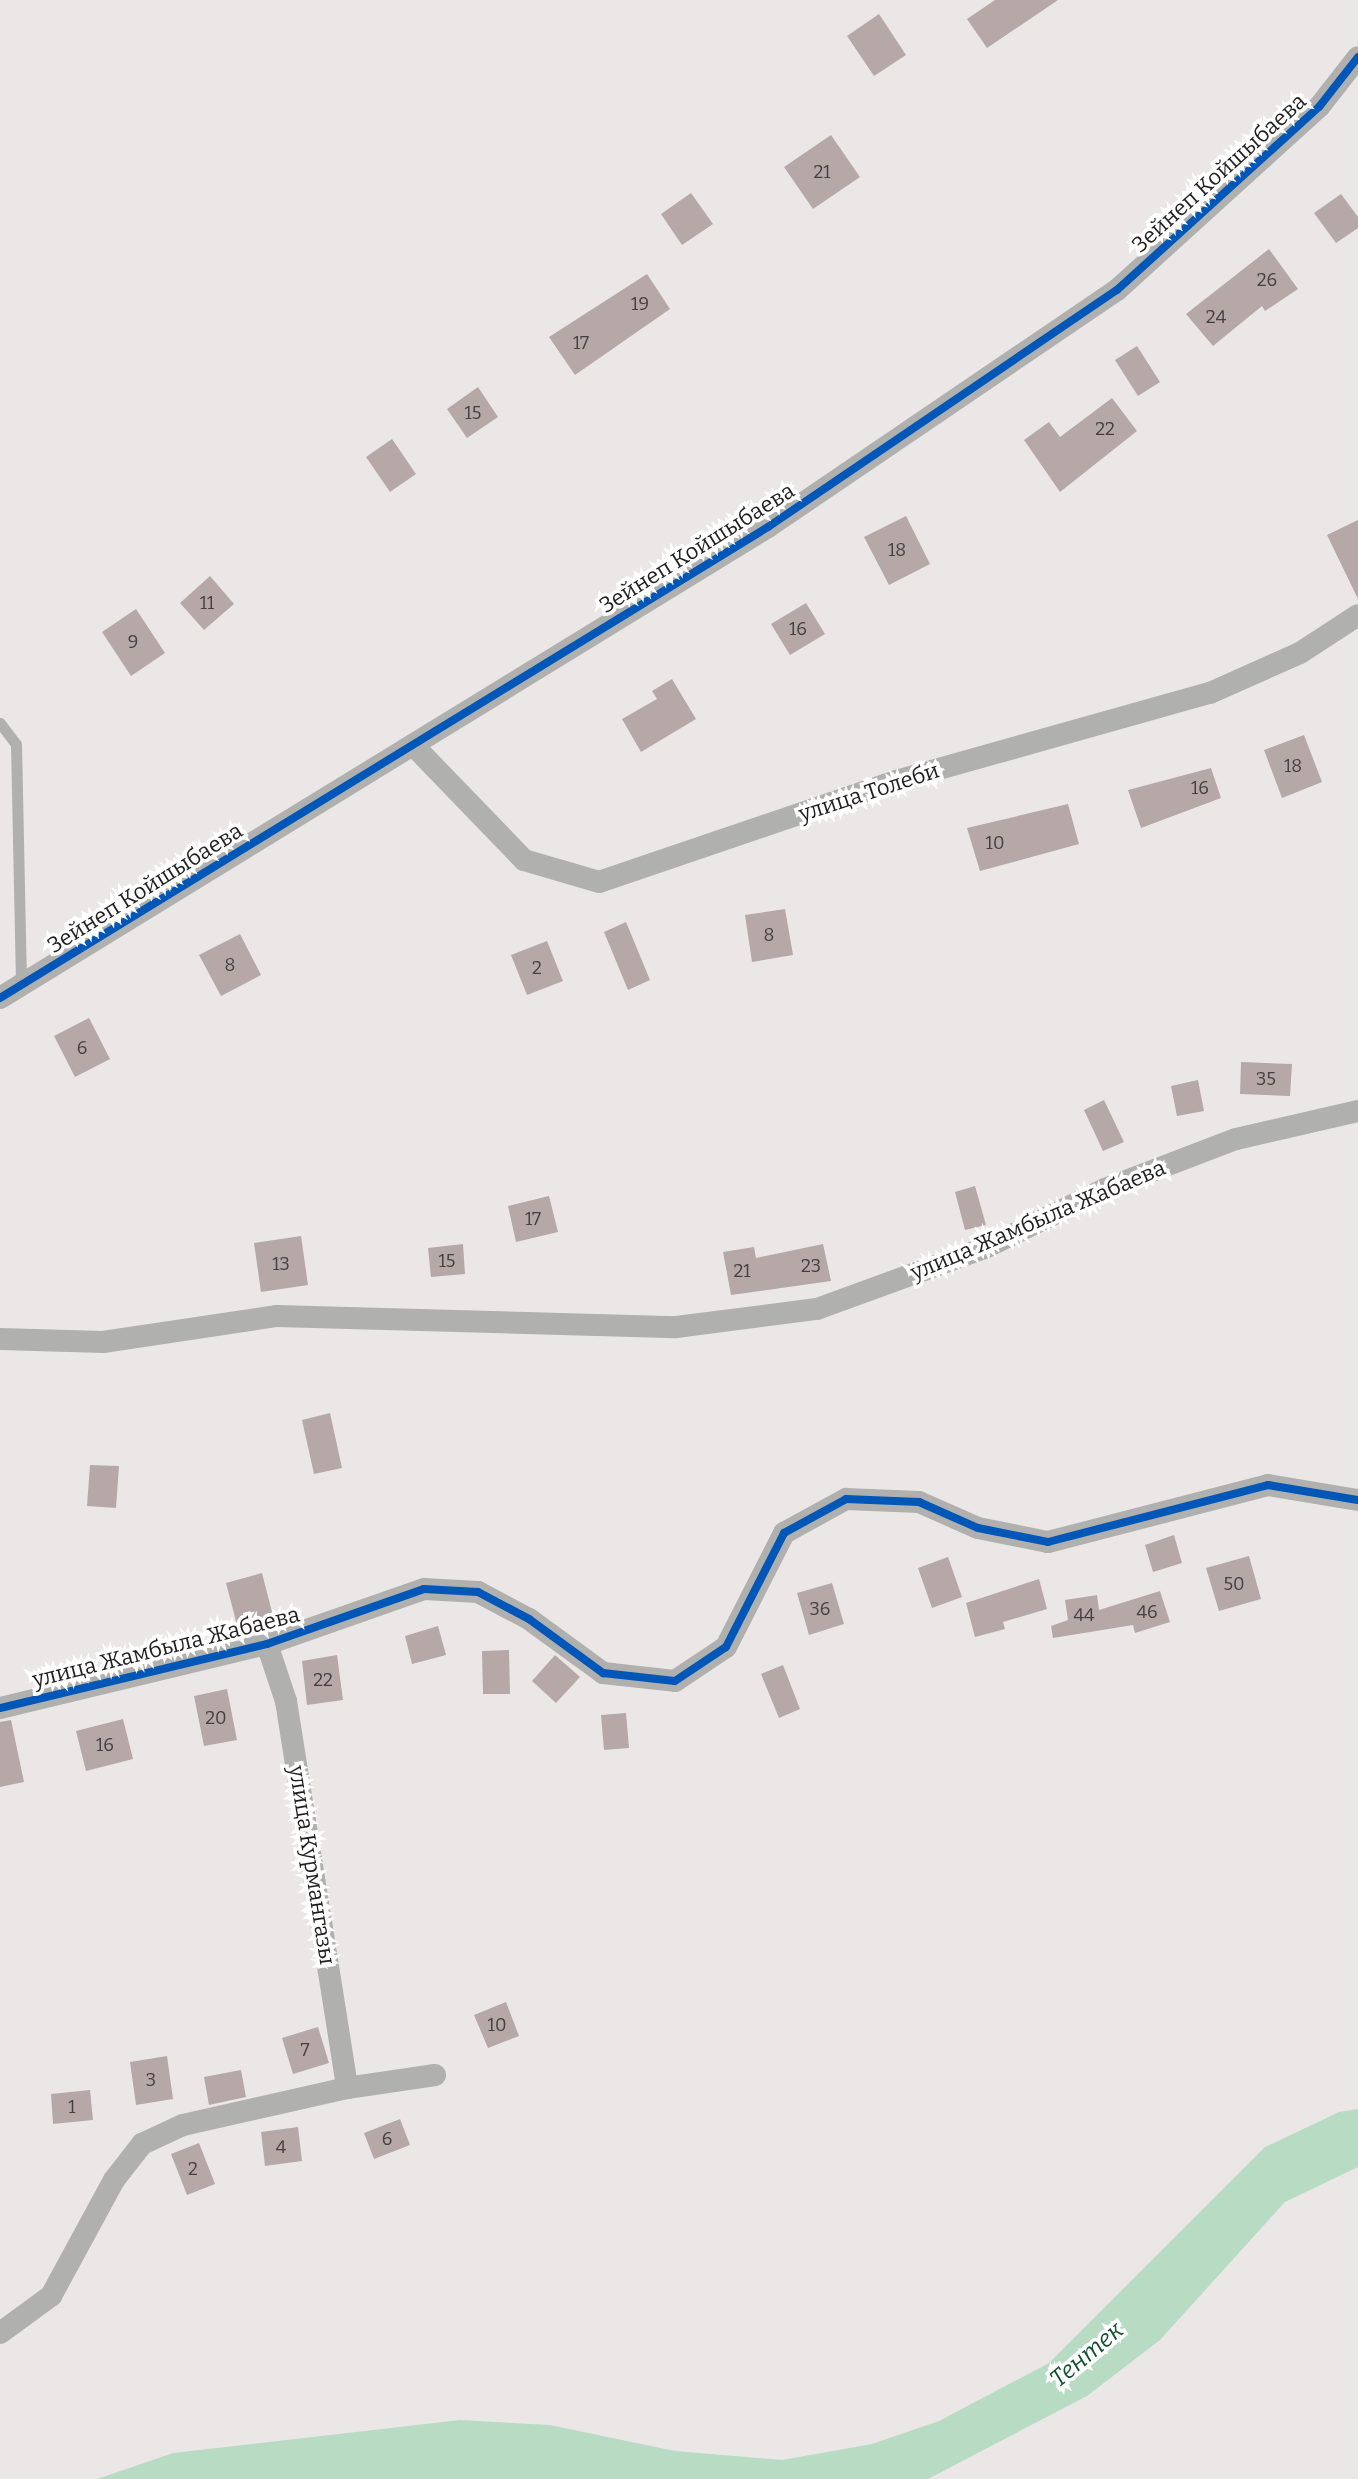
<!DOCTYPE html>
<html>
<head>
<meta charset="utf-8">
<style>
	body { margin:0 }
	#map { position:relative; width:1358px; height:2479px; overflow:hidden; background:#ece7e7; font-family:Bitter,serif }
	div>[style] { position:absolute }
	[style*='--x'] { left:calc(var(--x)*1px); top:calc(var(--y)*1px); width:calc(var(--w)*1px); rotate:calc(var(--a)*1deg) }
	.water>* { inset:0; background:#b8dcc3 }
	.building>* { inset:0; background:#b5a8a7 }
	.service>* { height:11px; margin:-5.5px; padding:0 5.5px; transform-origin:5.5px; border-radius:5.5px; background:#b0b0af }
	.minor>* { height:22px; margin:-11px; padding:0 11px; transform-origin:11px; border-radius:11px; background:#b0b0af }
	.cycleway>* { height:8px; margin:-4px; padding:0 4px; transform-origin:4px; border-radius:4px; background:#0057b8 }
	span { translate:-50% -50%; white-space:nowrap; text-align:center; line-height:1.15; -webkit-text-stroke:7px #fff; paint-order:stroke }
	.number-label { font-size:18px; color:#454040 }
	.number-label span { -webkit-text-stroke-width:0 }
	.street-label { font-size:22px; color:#201d1d }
	.water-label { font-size:24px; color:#104f2e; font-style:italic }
</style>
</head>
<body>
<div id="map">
	<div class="water">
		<div style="clip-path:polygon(1358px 2109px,1358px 2167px,1285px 2202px,1160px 2340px,1087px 2396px,928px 2479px,97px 2479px,173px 2453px,460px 2420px,550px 2425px,675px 2451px,782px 2460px,872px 2444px,939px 2421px,1049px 2363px,1265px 2147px,1339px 2112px)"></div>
	</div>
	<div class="building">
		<div style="clip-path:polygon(995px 0,1058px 0,987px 48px,967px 19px)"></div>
		<div style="clip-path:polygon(879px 14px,906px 55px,874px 76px,847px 36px)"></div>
		<div style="clip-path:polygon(831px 135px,860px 177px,813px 209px,784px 167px)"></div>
		<div style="clip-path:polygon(691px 193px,713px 224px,682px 245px,661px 214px)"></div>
		<div style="clip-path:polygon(1341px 194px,1358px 217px,1358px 228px,1336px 243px,1314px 213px)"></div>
		<div style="clip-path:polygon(1269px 249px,1298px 289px,1265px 311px,1262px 306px,1213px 346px,1186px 314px)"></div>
		<div style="clip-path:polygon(647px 274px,670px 309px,575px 375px,549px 337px)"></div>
		<div style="clip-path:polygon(1137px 346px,1160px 382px,1138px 396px,1115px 360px)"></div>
		<div style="clip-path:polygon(478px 387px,498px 417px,467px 438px,447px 409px)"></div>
		<div style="clip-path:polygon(1112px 398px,1137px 431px,1060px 492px,1024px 440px,1049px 422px,1060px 437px)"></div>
		<div style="clip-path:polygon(392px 439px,416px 474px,390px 492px,366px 457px)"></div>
		<div style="clip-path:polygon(906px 516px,930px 564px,889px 585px,864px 537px)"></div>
		<div style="clip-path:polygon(1358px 520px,1358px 599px,1327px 535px)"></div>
		<div style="clip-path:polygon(210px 576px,234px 604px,204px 630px,180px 603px)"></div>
		<div style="clip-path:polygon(806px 603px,825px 634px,790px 655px,771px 624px)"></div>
		<div style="clip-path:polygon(136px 609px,165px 653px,131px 676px,102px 632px)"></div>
		<div style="clip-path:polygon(672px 679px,696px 719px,641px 752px,622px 719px,657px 699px,652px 691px)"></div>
		<div style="clip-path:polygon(1304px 735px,1322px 782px,1282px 798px,1264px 750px)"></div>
		<div style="clip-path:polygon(1211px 768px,1221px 798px,1141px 828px,1128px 790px)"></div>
		<div style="clip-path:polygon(1068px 804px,1079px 844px,980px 871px,967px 828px)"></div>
		<div style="clip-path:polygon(785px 909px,793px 955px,752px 962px,745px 915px)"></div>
		<div style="clip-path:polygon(626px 922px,650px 980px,628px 990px,604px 932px)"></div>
		<div style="clip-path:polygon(240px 934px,261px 975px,221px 996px,199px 955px)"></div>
		<div style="clip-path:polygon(547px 941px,563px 981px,527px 995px,511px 955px)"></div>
		<div style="clip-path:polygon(89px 1018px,110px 1059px,75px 1077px,54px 1036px)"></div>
		<div style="clip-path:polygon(1241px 1062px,1292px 1064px,1290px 1096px,1240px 1094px)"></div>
		<div style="clip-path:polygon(1198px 1080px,1204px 1111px,1177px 1116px,1171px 1086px)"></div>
		<div style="clip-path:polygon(1104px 1100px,1124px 1142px,1103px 1151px,1084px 1110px)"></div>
		<div style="clip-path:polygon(975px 1186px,986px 1225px,965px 1230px,955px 1192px)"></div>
		<div style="clip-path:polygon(549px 1196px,558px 1232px,516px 1242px,508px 1206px)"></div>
		<div style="clip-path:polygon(301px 1236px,308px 1285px,261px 1292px,254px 1243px)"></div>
		<div style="clip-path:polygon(463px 1244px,465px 1274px,431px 1277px,428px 1248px)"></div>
		<div style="clip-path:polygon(823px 1244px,831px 1281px,731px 1295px,723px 1252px,754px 1247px,756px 1258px)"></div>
		<div style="clip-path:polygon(330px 1413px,342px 1468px,314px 1474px,302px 1420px)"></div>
		<div style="clip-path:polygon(90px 1465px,119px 1466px,116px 1508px,87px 1506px)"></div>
		<div style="clip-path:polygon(1174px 1535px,1182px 1563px,1153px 1572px,1145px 1545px)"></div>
		<div style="clip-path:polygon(1249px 1556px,1261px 1599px,1219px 1611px,1206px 1568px)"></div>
		<div style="clip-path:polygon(948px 1557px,962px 1597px,932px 1608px,918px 1568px)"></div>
		<div style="clip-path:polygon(262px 1573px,273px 1616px,237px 1625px,226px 1583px)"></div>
		<div style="clip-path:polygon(1039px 1579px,1047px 1609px,1003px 1622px,1005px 1629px,975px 1637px,966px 1603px)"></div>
		<div style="clip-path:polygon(832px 1583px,844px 1624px,809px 1635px,797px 1593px)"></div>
		<div style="clip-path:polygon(1160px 1591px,1170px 1622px,1135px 1633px,1133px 1625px,1053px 1638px,1051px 1626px,1068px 1620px,1065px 1600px,1097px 1595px,1099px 1610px)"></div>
		<div style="clip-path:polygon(438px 1626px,446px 1655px,412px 1664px,405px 1636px)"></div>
		<div style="clip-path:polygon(509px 1650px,510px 1694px,483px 1694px,482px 1651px)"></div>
		<div style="clip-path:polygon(337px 1655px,343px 1700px,307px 1705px,302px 1661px)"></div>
		<div style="clip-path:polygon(555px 1655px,580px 1677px,556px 1703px,532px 1681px)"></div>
		<div style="clip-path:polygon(783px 1665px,800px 1709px,779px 1718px,761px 1674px)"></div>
		<div style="clip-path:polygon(227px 1689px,237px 1740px,204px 1746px,194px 1696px)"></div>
		<div style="clip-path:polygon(626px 1713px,629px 1748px,604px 1750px,601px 1715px)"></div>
		<div style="clip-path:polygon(123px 1719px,133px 1759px,86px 1771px,76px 1731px)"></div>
		<div style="clip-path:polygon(11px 1720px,24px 1782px,0 1787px,0 1722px)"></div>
		<div style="clip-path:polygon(506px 2002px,519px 2036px,488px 2048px,474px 2015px)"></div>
		<div style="clip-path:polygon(318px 2027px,329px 2063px,293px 2074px,282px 2038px)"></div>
		<div style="clip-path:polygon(167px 2056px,173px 2099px,136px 2105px,130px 2062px)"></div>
		<div style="clip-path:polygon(241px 2070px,246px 2097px,209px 2105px,204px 2077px)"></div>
		<div style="clip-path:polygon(90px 2090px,93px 2120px,53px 2124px,51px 2094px)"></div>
		<div style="clip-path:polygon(400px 2119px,410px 2145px,374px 2159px,364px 2133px)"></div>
		<div style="clip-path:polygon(298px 2127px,302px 2161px,265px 2166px,261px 2132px)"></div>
		<div style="clip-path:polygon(199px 2143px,215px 2184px,187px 2195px,171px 2154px)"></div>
	</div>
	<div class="service">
		<div style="--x:0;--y:723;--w:26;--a:53"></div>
		<div style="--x:16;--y:744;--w:241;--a:88.8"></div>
	</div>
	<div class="minor">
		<div style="--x:413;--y:745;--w:160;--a:46"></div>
		<div style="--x:524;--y:860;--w:78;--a:16.3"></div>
		<div style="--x:599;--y:882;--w:314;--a:-18.8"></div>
		<div style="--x:896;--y:781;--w:326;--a:-15.7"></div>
		<div style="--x:1210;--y:693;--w:98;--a:-24"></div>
		<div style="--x:1300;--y:653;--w:69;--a:-33.2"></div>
		<div style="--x:0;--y:998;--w:901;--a:-31.52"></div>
		<div style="--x:768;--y:527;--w:422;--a:-34.2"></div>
		<div style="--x:1117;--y:290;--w:273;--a:-42.2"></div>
		<div style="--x:1319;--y:107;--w:63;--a:-52"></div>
		<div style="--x:0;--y:1339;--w:103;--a:1.7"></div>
		<div style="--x:103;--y:1342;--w:176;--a:-8.5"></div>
		<div style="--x:277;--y:1316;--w:399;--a:1.6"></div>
		<div style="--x:676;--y:1327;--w:142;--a:-7.3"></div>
		<div style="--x:817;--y:1309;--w:179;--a:-20"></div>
		<div style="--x:985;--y:1248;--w:134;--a:-26.2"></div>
		<div style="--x:1105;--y:1189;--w:140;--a:-20.9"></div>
		<div style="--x:1236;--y:1139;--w:125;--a:-12.9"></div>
		<div style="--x:267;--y:1644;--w:60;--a:71.6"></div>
		<div style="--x:286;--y:1701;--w:392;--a:81"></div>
		<div style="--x:0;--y:1708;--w:275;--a:-13.5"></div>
		<div style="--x:267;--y:1644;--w:166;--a:-19.3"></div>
		<div style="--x:424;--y:1589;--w:54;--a:3.2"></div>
		<div style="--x:478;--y:1592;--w:58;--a:27.9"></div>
		<div style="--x:529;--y:1619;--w:92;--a:36.1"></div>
		<div style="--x:603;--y:1673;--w:72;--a:6.3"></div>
		<div style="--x:675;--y:1681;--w:61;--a:-33.7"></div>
		<div style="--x:726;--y:1647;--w:128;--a:-63"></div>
		<div style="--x:784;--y:1533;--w:71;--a:-28.7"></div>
		<div style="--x:846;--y:1499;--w:73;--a:2.4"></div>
		<div style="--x:919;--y:1502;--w:64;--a:23.8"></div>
		<div style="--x:978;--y:1528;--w:71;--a:11.3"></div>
		<div style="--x:1048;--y:1542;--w:227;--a:-14.5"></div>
		<div style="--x:1268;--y:1485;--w:91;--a:9.5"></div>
		<div style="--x:0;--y:2333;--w:63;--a:-36"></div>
		<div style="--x:51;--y:2296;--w:132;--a:-61.5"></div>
		<div style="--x:114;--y:2180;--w:46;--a:-52.1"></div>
		<div style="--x:142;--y:2144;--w:45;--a:-24.9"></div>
		<div style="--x:183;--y:2125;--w:168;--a:-12.7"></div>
		<div style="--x:347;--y:2088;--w:89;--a:-8.4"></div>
	</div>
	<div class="cycleway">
		<div style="--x:0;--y:998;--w:901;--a:-31.52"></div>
		<div style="--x:768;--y:527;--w:422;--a:-34.2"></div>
		<div style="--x:1117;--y:290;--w:273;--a:-42.2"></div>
		<div style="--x:1319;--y:107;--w:63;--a:-52"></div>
		<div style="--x:0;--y:1708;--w:275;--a:-13.5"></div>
		<div style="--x:267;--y:1644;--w:166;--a:-19.3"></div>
		<div style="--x:424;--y:1589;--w:54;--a:3.2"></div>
		<div style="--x:478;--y:1592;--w:58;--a:27.9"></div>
		<div style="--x:529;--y:1619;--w:92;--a:36.1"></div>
		<div style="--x:603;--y:1673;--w:72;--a:6.3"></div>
		<div style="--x:675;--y:1681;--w:61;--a:-33.7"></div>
		<div style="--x:726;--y:1647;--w:128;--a:-63"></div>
		<div style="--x:784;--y:1533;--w:71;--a:-28.7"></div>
		<div style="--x:846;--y:1499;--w:73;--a:2.4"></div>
		<div style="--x:919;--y:1502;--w:64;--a:23.8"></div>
		<div style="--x:978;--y:1528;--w:71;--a:11.3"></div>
		<div style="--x:1048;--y:1542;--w:227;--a:-14.5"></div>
		<div style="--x:1268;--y:1485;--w:91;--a:9.5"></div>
	</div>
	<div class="number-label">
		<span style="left:822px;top:172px">21</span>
		<span style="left:1267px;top:280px">26</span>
		<span style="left:640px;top:304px">19</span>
		<span style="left:1216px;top:317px">24</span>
		<span style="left:581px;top:343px">17</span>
		<span style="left:473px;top:413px">15</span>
		<span style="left:1105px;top:429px">22</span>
		<span style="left:897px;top:550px">18</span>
		<span style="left:207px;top:603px">11</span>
		<span style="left:798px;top:629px">16</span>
		<span style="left:133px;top:642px">9</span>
		<span style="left:1293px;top:766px">18</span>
		<span style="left:1200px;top:788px">16</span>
		<span style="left:995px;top:843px">10</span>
		<span style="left:769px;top:935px">8</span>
		<span style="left:230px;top:965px">8</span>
		<span style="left:537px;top:968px">2</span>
		<span style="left:82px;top:1048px">6</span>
		<span style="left:1266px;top:1079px">35</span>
		<span style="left:533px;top:1219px">17</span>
		<span style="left:447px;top:1261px">15</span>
		<span style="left:281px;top:1264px">13</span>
		<span style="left:811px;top:1266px">23</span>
		<span style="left:742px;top:1271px">21</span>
		<span style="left:1234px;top:1584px">50</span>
		<span style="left:820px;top:1609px">36</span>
		<span style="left:1147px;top:1612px">46</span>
		<span style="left:1084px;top:1615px">44</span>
		<span style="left:323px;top:1680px">22</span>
		<span style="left:216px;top:1718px">20</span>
		<span style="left:105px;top:1745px">16</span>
		<span style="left:497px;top:2025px">10</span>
		<span style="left:305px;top:2050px">7</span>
		<span style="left:151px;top:2080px">3</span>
		<span style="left:72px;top:2107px">1</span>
		<span style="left:387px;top:2139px">6</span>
		<span style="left:281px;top:2147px">4</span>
		<span style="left:193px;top:2169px">2</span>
	</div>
	<div class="street-label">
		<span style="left:1219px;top:173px;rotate:-42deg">Зейнеп Койшыбаева</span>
		<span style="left:697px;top:548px;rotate:-32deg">Зейнеп Койшыбаева</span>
		<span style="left:869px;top:792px;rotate:-18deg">улица Толеби</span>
		<span style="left:145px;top:888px;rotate:-32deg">Зейнеп Койшыбаева</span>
		<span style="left:1038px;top:1220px;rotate:-23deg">улица Жамбыла Жабаева</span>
		<span style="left:166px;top:1647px;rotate:-14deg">улица Жамбыла Жабаева</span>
		<span style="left:312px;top:1865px;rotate:81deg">улица Курмангазы</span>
	</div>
	<div class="water-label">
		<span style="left:1087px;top:2355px;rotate:-40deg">Тентек</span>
	</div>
</div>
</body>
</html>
